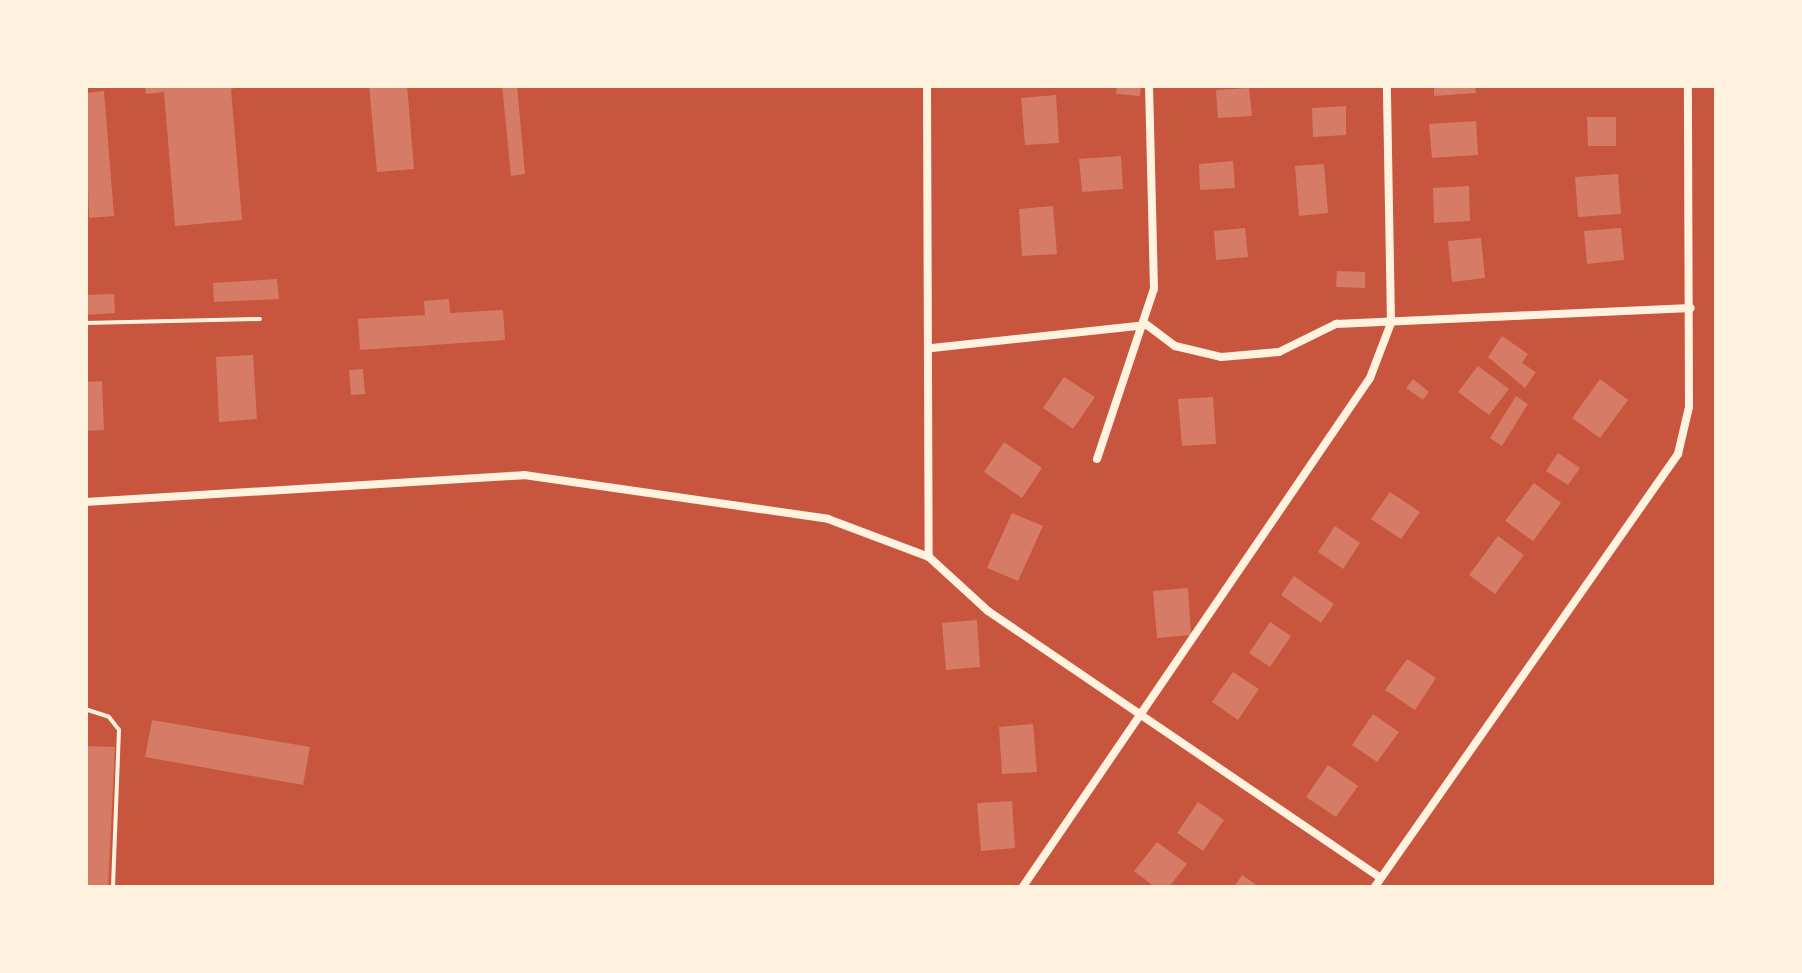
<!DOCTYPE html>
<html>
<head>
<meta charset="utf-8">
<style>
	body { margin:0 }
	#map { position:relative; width:1802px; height:973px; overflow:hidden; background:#c8553d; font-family:Arial,sans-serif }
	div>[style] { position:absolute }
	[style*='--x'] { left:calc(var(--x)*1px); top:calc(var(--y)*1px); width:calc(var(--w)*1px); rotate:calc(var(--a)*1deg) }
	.building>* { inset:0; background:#d67c66 }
	.service>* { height:4px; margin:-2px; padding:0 2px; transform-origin:2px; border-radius:2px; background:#fff3e0 }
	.minor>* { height:8px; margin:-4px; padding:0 4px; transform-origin:4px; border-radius:4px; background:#fff3e0 }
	span { translate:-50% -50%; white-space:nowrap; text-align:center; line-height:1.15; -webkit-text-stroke:8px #fff3e0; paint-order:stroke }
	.frame { position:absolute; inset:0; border:88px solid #fff3e0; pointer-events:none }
</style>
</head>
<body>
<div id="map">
	<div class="building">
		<div style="clip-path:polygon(145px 85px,246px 85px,231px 89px,242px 220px,175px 226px,164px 92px,146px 94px)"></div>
		<div style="clip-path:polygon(369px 85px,407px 85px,414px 169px,377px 172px)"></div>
		<div style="clip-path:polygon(502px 85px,517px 85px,525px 174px,511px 176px)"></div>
		<div style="clip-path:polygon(1117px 85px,1141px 85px,1140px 96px,1116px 94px)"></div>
		<div style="clip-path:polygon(1434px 85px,1475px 85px,1476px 93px,1434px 96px)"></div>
		<div style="clip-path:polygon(1249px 88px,1252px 116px,1218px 118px,1216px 90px)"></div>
		<div style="clip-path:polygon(104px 91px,114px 216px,89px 218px,85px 93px)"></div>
		<div style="clip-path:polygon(1056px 95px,1059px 143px,1025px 145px,1021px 98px)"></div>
		<div style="clip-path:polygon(1346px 106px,1346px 135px,1313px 137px,1312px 108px)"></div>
		<div style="clip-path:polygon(1587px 117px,1616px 117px,1616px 146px,1588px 146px)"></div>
		<div style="clip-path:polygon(1476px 121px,1478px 155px,1432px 158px,1429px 124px)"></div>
		<div style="clip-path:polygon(1121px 156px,1123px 189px,1082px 192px,1079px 159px)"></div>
		<div style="clip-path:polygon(1233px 161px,1235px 188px,1200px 190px,1199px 164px)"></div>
		<div style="clip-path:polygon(1324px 164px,1328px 213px,1299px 216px,1295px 166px)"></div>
		<div style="clip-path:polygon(1618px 174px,1621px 214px,1578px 217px,1575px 177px)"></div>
		<div style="clip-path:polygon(1469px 186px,1470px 221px,1434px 223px,1433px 188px)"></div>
		<div style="clip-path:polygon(1053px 206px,1057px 254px,1022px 256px,1019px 209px)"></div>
		<div style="clip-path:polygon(1245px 228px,1248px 257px,1216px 260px,1214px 231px)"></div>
		<div style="clip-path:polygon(1621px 228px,1624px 260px,1587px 264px,1584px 231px)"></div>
		<div style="clip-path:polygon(1481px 238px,1485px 278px,1452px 282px,1448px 241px)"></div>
		<div style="clip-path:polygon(1337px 271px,1365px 272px,1365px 288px,1336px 287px)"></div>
		<div style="clip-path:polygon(277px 279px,279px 299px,214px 302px,213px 283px)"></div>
		<div style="clip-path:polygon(114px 294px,115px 313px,85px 315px,85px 295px)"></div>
		<div style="clip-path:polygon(449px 299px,450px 313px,503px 310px,505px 340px,360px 350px,358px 319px,425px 315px,424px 301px)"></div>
		<div style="clip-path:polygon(1502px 336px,1528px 354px,1522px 363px,1536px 372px,1525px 388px,1488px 357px)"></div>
		<div style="clip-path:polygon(253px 355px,257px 419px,219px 422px,216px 357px)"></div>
		<div style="clip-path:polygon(1478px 366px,1509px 389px,1489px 415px,1458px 392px)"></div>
		<div style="clip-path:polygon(363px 369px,365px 394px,351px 395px,349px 370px)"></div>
		<div style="clip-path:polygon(1064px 377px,1095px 397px,1073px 429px,1043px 408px)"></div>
		<div style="clip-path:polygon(1413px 379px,1429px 392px,1423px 400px,1406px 388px)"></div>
		<div style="clip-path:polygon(1600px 379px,1628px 400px,1600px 438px,1572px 418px)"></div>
		<div style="clip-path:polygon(102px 381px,104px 430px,85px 431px,85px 382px)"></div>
		<div style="clip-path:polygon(1516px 396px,1528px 404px,1502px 446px,1490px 438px)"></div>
		<div style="clip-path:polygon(1213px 397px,1216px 444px,1182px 446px,1178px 399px)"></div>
		<div style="clip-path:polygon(1004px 442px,1042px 468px,1022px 498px,984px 472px)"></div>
		<div style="clip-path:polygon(1558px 453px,1580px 468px,1568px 485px,1546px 471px)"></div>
		<div style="clip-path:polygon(1534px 483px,1561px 503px,1533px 541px,1505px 521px)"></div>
		<div style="clip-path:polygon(1390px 492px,1420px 512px,1401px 539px,1371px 519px)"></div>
		<div style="clip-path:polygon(1012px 513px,1043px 526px,1018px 581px,987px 568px)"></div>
		<div style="clip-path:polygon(1335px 526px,1360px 543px,1343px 569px,1318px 552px)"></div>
		<div style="clip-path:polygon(1498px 536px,1524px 555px,1495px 594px,1469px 575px)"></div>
		<div style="clip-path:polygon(1294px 576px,1334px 604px,1321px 623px,1281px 595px)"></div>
		<div style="clip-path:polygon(1188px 588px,1191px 635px,1157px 638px,1153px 591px)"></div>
		<div style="clip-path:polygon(977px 620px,980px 667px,946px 670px,942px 623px)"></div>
		<div style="clip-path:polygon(1270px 622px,1291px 636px,1270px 667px,1249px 653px)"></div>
		<div style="clip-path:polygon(1407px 659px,1436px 678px,1415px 710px,1385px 690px)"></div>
		<div style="clip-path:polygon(1233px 672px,1259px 689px,1238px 720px,1212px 702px)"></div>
		<div style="clip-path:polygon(1373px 714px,1399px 732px,1377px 762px,1352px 745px)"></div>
		<div style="clip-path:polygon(152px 720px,310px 747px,303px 785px,145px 757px)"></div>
		<div style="clip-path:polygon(1033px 724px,1037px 772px,1002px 774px,999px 727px)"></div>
		<div style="clip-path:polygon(85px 746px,115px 747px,108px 888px,85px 888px)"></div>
		<div style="clip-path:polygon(1328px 765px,1358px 786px,1336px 817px,1306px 797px)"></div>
		<div style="clip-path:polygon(1012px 801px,1015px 848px,981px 851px,977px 803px)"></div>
		<div style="clip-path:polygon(1198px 802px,1224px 820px,1203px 851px,1177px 833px)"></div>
		<div style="clip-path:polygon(1157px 842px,1187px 864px,1168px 888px,1156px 888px,1134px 871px)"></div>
		<div style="clip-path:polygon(1242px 875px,1261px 888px,1233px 888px)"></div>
	</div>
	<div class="service">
		<div style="--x:85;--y:323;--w:175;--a:-1.3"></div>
		<div style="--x:85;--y:709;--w:25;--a:18"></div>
		<div style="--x:109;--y:717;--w:16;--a:52"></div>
		<div style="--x:119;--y:730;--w:158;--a:92.2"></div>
	</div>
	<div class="minor">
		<div style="--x:927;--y:85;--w:472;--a:89.8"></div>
		<div style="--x:932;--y:348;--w:216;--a:-6.1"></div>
		<div style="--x:1147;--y:325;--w:35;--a:37"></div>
		<div style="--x:1175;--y:346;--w:47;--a:13.4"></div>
		<div style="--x:1221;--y:357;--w:58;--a:-4.9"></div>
		<div style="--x:1279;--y:352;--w:64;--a:-26.2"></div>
		<div style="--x:1336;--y:324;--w:355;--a:-2.6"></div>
		<div style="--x:1097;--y:459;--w:179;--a:-71.5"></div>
		<div style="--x:1154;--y:289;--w:204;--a:-91.4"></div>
		<div style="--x:85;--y:502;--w:440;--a:-3.5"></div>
		<div style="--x:524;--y:475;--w:307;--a:8.2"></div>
		<div style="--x:828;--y:519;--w:108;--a:20.6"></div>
		<div style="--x:929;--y:557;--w:80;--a:42.5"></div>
		<div style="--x:988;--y:611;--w:475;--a:34.2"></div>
		<div style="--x:1022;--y:888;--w:617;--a:-55.69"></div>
		<div style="--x:1370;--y:378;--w:59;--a:-69.1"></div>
		<div style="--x:1391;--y:323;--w:238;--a:-91"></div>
		<div style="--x:1374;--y:888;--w:530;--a:-54.99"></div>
		<div style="--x:1678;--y:454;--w:48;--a:-76.8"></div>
		<div style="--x:1689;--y:407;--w:322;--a:-90.2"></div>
	</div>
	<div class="frame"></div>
</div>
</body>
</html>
